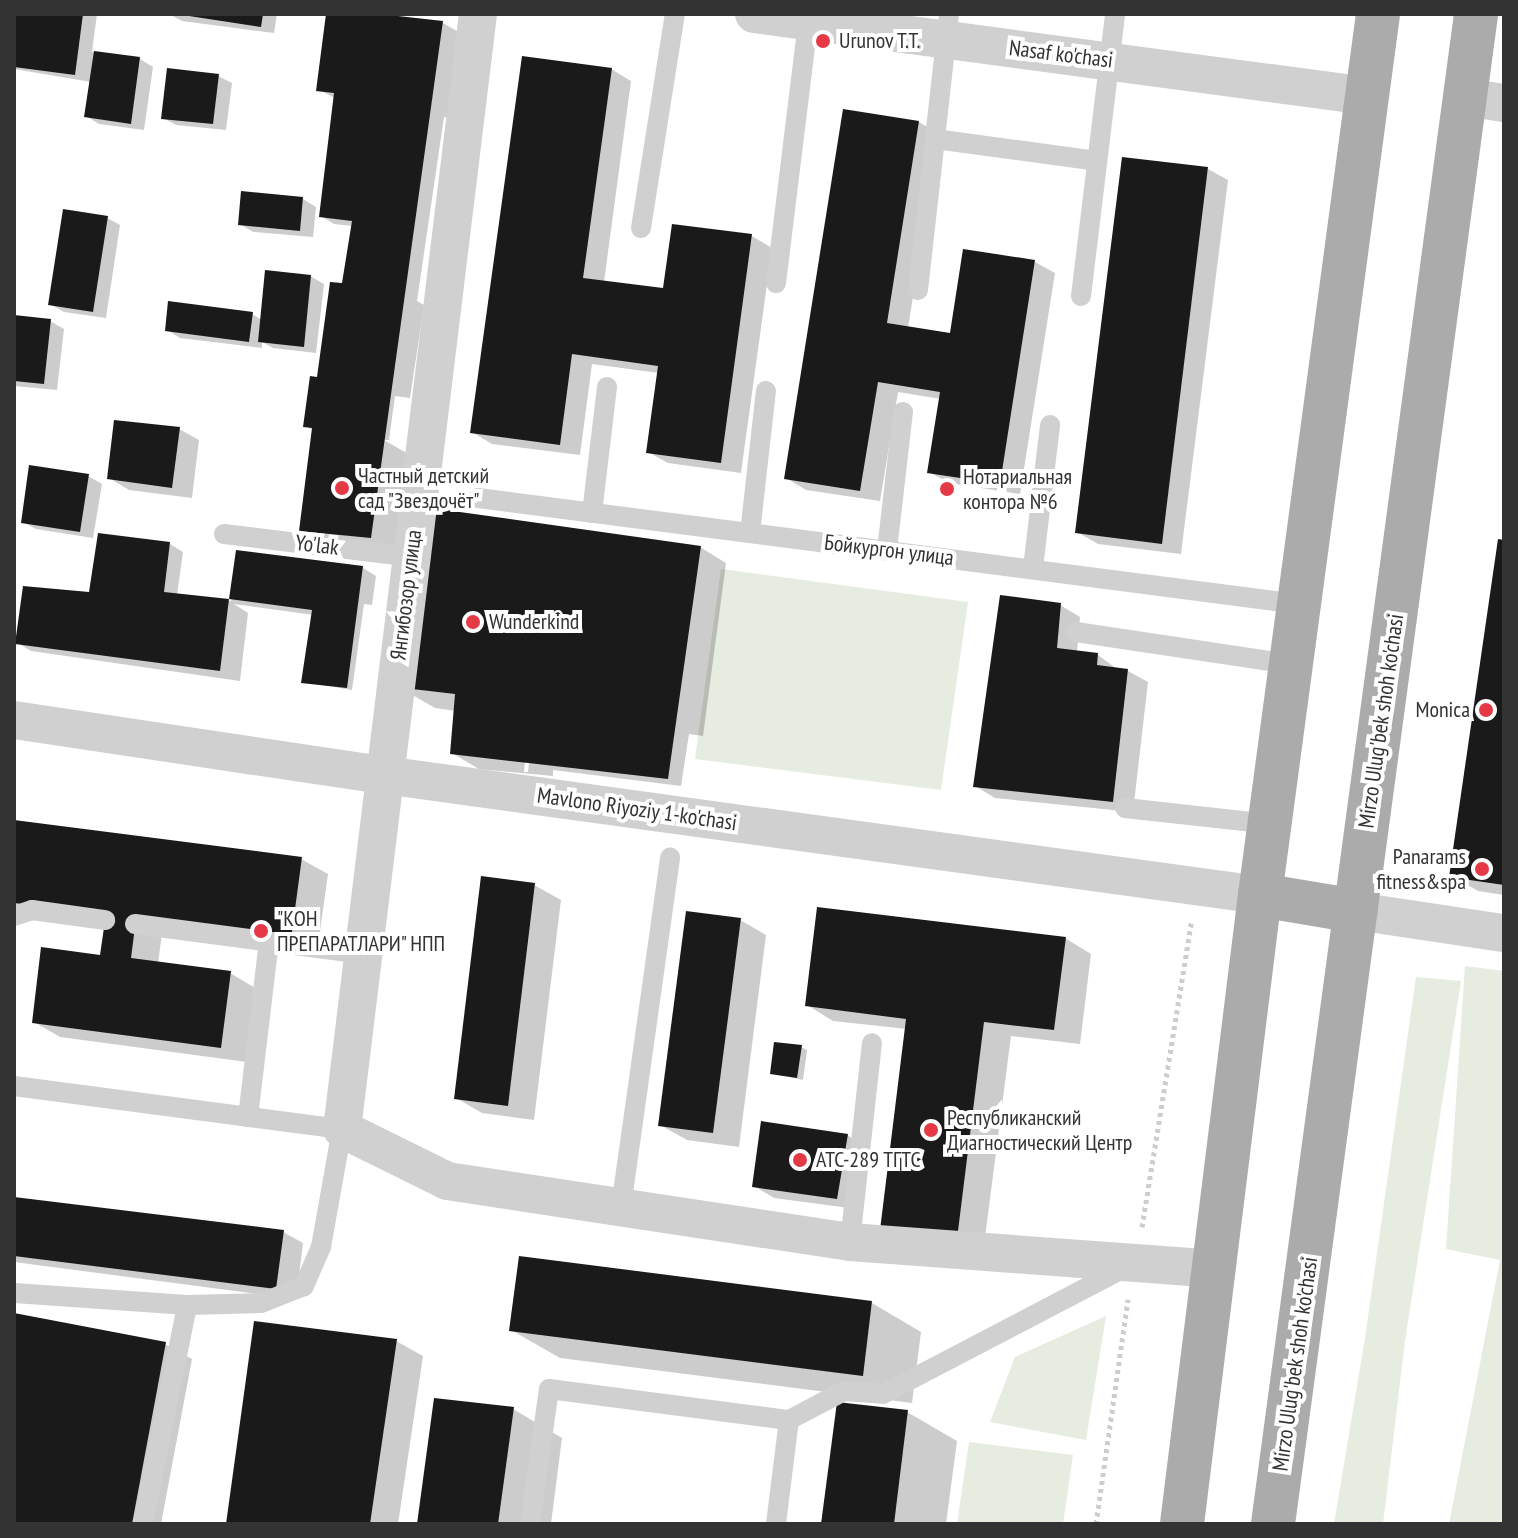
<!DOCTYPE html>
<html>
<head>
<meta charset="utf-8">
<style>
	body { margin:0 }
	#map { position:relative; width:1518px; height:1538px; overflow:hidden; background:#fff; font-family:"PT Sans Narrow",sans-serif }
	div>[style] { position:absolute }
	[style*='--x'] { left:calc(var(--x)*1px); top:calc(var(--y)*1px); width:calc(var(--w)*1px); rotate:calc(var(--a)*1deg) }
	.green>* { inset:0; background:#e6ecdf }
	.shadow>* { inset:0; background:#0003 }
	.building>* { inset:0; background:#1a1a1a }
	.path>* { height:5px; margin-top:-2.5px; transform-origin:0; background:repeating-linear-gradient(90deg,#cdcdcd 0 4px,transparent 0 8px) }
	.service>* { height:20px; margin:-10px; padding:0 10px; transform-origin:10px; border-radius:10px; background:#d0d0d0 }
	.minor>* { height:38px; margin:-19px; padding:0 19px; transform-origin:19px; border-radius:19px; background:#d0d0d0 }
	.primary>* { height:44px; margin:-22px; padding:0 22px; transform-origin:22px; border-radius:22px; background:#ababab }
	.dots>* { width:22px; height:22px; translate:-50% -50%; box-sizing:border-box; border:4px solid #fff; border-radius:50% }
	span { translate:-50% -50%; white-space:nowrap; text-align:center; line-height:1.15; -webkit-text-stroke:8px #fff; paint-order:stroke }
	.poi-label { font-size:22px; color:#333 }
	.left { translate:0 -50%; text-align:left }
	.right { translate:-100% -50%; text-align:right }
	.street-label { font-size:22px; color:#333 }
	.frame { position:absolute; inset:0; border:16px solid #333; pointer-events:none }
</style>
</head>
<body>
<div id="map">
	<div class="green">
		<div style="clip-path:polygon(721px 569px,968px 602px,941px 790px,695px 759px)"></div>
		<div style="clip-path:polygon(1465px 966px,1504px 971px,1504px 1524px,1449px 1524px,1500px 1260px,1446px 1249px)"></div>
		<div style="clip-path:polygon(1416px 977px,1461px 981px,1405px 1341px,1383px 1524px,1334px 1524px,1365px 1338px)"></div>
		<div style="clip-path:polygon(1106px 1316px,1086px 1440px,990px 1422px,1015px 1357px)"></div>
		<div style="clip-path:polygon(969px 1442px,1073px 1455px,1063px 1524px,957px 1524px)"></div>
	</div>
	<div class="shadow">
		<div style="clip-path:polygon(14px 14px,97px 14px,92px 52px,140px 59px,153px 67px,144px 130px,99px 124px,86px 116px,91px 82px,14px 69px)"></div>
		<div style="clip-path:polygon(169px 14px,277px 14px,274px 33px,182px 21px)"></div>
		<div style="clip-path:polygon(328px 14px,443px 23px,469px 38px,458px 119px,444px 117px,417px 301px,424px 305px,410px 398px,395px 396px,389px 440px,384px 440px,410px 455px,397px 552px,327px 545px,301px 530px,314px 430px,305px 426px,353px 287px,353px 226px,334px 224px,321px 216px,335px 98px,319px 90px)"></div>
		<div style="clip-path:polygon(611px 69px,631px 81px,604px 282px,665px 290px,674px 226px,752px 236px,772px 248px,741px 473px,668px 463px,648px 452px,659px 373px,592px 364px,580px 455px,492px 444px,472px 432px)"></div>
		<div style="clip-path:polygon(218px 76px,232px 83px,226px 130px,176px 125px,163px 118px)"></div>
		<div style="clip-path:polygon(845px 111px,919px 122px,939px 134px,908px 328px,951px 335px,1035px 262px,1055px 273px,1020px 494px,949px 483px,929px 472px,941px 399px,898px 392px,880px 501px,806px 490px,786px 478px)"></div>
		<div style="clip-path:polygon(1208px 169px,1228px 180px,1181px 554px,1098px 544px,1077px 532px)"></div>
		<div style="clip-path:polygon(303px 199px,316px 207px,313px 237px,253px 232px,240px 224px)"></div>
		<div style="clip-path:polygon(107px 218px,120px 225px,106px 318px,64px 312px,50px 304px)"></div>
		<div style="clip-path:polygon(310px 276px,324px 284px,316px 353px,273px 348px,262px 342px,262px 348px,180px 338px,167px 330px,252px 314px,262px 320px)"></div>
		<div style="clip-path:polygon(14px 317px,50px 321px,64px 329px,57px 390px,14px 386px)"></div>
		<div style="clip-path:polygon(179px 429px,199px 440px,192px 498px,129px 490px,109px 478px)"></div>
		<div style="clip-path:polygon(88px 476px,102px 484px,93px 538px,36px 529px,23px 522px)"></div>
		<div style="clip-path:polygon(1504px 542px,1504px 895px,1478px 891px,1452px 876px)"></div>
		<div style="clip-path:polygon(170px 544px,183px 552px,177px 595px,231px 601px,238px 553px,363px 568px,376px 576px,372px 605px,364px 604px,352px 690px,303px 682px,314px 615px,234px 604px,248px 613px,240px 681px,31px 651px,18px 643px)"></div>
		<div style="clip-path:polygon(evenodd,700px 547px,726px 563px,703px 736px,689px 734px,681px 786px,553px 770px,553px 776px,479px 769px,452px 753px,456px 711px,435px 708px,397px 686px,700px 547px,529px 720px,533px 720px,528px 772px,524px 772px,529px 720px)"></div>
		<div style="clip-path:polygon(1060px 605px,1080px 617px,1077px 652px,1098px 655px,1117px 669px,1128px 671px,1148px 682px,1133px 812px,995px 798px,975px 786px)"></div>
		<div style="clip-path:polygon(14px 822px,301px 859px,328px 874px,317px 953px,162px 933px,158px 964px,230px 973px,257px 989px,247px 1062px,60px 1037px,34px 1022px,102px 957px,106px 925px,14px 913px)"></div>
		<div style="clip-path:polygon(534px 885px,561px 900px,534px 1120px,482px 1113px,456px 1098px)"></div>
		<div style="clip-path:polygon(740px 920px,766px 935px,739px 1147px,687px 1140px,660px 1125px)"></div>
		<div style="clip-path:polygon(1065px 938px,1091px 954px,1080px 1044px,1011px 1036px,983px 1253px,908px 1244px,907px 1029px,833px 1021px,807px 1005px)"></div>
		<div style="clip-path:polygon(801px 1047px,807px 1050px,803px 1080px,772px 1073px)"></div>
		<div style="clip-path:polygon(847px 1135px,867px 1147px,857px 1209px,774px 1198px,754px 1186px)"></div>
		<div style="clip-path:polygon(14px 1199px,283px 1232px,303px 1243px,296px 1299px,14px 1262px)"></div>
		<div style="clip-path:polygon(872px 1303px,921px 1332px,912px 1403px,560px 1358px,511px 1330px)"></div>
		<div style="clip-path:polygon(14px 1315px,165px 1344px,192px 1359px,161px 1524px,14px 1524px)"></div>
		<div style="clip-path:polygon(396px 1341px,423px 1356px,398px 1524px,228px 1524px)"></div>
		<div style="clip-path:polygon(513px 1409px,562px 1438px,551px 1524px,419px 1524px)"></div>
		<div style="clip-path:polygon(907px 1412px,957px 1441px,946px 1524px,823px 1524px)"></div>
	</div>
	<div class="building">
		<div style="clip-path:polygon(14px 14px,83px 14px,75px 75px,14px 67px)"></div>
		<div style="clip-path:polygon(176px 14px,263px 14px,261px 27px)"></div>
		<div style="clip-path:polygon(326px 14px,380px 14px,443px 21px,371px 538px,299px 531px,312px 428px,303px 427px,310px 376px,317px 377px,330px 282px,342px 283px,352px 221px,319px 217px,334px 93px,316px 91px)"></div>
		<div style="clip-path:polygon(94px 51px,140px 57px,131px 124px,84px 117px)"></div>
		<div style="clip-path:polygon(522px 56px,612px 68px,583px 278px,663px 288px,672px 224px,752px 234px,721px 463px,646px 453px,658px 366px,572px 354px,560px 445px,470px 433px)"></div>
		<div style="clip-path:polygon(167px 68px,219px 74px,213px 124px,161px 119px)"></div>
		<div style="clip-path:polygon(843px 109px,919px 121px,887px 323px,950px 333px,963px 249px,1035px 260px,1000px 484px,927px 473px,940px 392px,878px 382px,860px 491px,784px 479px)"></div>
		<div style="clip-path:polygon(1122px 157px,1208px 167px,1162px 544px,1075px 533px)"></div>
		<div style="clip-path:polygon(241px 191px,303px 197px,300px 231px,238px 225px)"></div>
		<div style="clip-path:polygon(63px 209px,108px 216px,93px 312px,48px 305px)"></div>
		<div style="clip-path:polygon(265px 270px,311px 275px,304px 347px,258px 342px)"></div>
		<div style="clip-path:polygon(168px 301px,253px 312px,249px 342px,165px 331px)"></div>
		<div style="clip-path:polygon(14px 315px,51px 319px,44px 384px,14px 381px)"></div>
		<div style="clip-path:polygon(114px 420px,180px 427px,172px 488px,107px 479px)"></div>
		<div style="clip-path:polygon(29px 465px,89px 474px,80px 532px,21px 523px)"></div>
		<div style="clip-path:polygon(417px 506px,701px 546px,668px 779px,450px 754px,455px 694px,395px 687px)"></div>
		<div style="clip-path:polygon(98px 533px,170px 542px,164px 592px,229px 599px,236px 550px,363px 566px,347px 688px,301px 683px,312px 610px,229px 599px,220px 671px,15px 644px,23px 586px,89px 592px)"></div>
		<div style="clip-path:polygon(1498px 539px,1504px 540px,1504px 885px,1449px 877px)"></div>
		<div style="clip-path:polygon(1000px 595px,1061px 603px,1057px 648px,1098px 653px,1097px 665px,1128px 669px,1113px 802px,973px 787px)"></div>
		<div style="clip-path:polygon(14px 820px,302px 857px,291px 939px,136px 919px,131px 958px,231px 971px,221px 1048px,32px 1023px,41px 947px,100px 955px,106px 914px,14px 903px)"></div>
		<div style="clip-path:polygon(481px 876px,535px 883px,508px 1106px,454px 1099px)"></div>
		<div style="clip-path:polygon(817px 907px,1066px 937px,1054px 1030px,984px 1022px,957px 1239px,880px 1230px,906px 1019px,805px 1006px)"></div>
		<div style="clip-path:polygon(686px 911px,741px 918px,713px 1133px,658px 1126px)"></div>
		<div style="clip-path:polygon(774px 1042px,802px 1045px,797px 1078px,770px 1074px)"></div>
		<div style="clip-path:polygon(761px 1121px,848px 1134px,837px 1199px,752px 1187px)"></div>
		<div style="clip-path:polygon(14px 1197px,284px 1230px,276px 1289px,14px 1256px)"></div>
		<div style="clip-path:polygon(519px 1256px,872px 1301px,863px 1376px,509px 1331px)"></div>
		<div style="clip-path:polygon(14px 1313px,166px 1342px,132px 1524px,14px 1524px)"></div>
		<div style="clip-path:polygon(254px 1321px,397px 1339px,370px 1524px,226px 1524px)"></div>
		<div style="clip-path:polygon(434px 1398px,514px 1407px,498px 1524px,417px 1524px)"></div>
		<div style="clip-path:polygon(837px 1402px,908px 1410px,894px 1524px,821px 1524px)"></div>
	</div>
	<div class="path">
		<div style="--x:1142;--y:1227;--w:308;--a:-80.8"></div>
		<div style="--x:1096;--y:1524;--w:227;--a:-81.9"></div>
	</div>
	<div class="service">
		<div style="--x:935;--y:139;--w:163;--a:7.7"></div>
		<div style="--x:641;--y:228;--w:217;--a:-81"></div>
		<div style="--x:776;--y:283;--w:262;--a:-83"></div>
		<div style="--x:918;--y:290;--w:278;--a:-83.6"></div>
		<div style="--x:1081;--y:296;--w:284;--a:-83.1"></div>
		<div style="--x:478;--y:498;--w:828;--a:7.36"></div>
		<div style="--x:592;--y:513;--w:127;--a:-83.2"></div>
		<div style="--x:750;--y:533;--w:143;--a:-83.6"></div>
		<div style="--x:224;--y:534;--w:188;--a:7"></div>
		<div style="--x:887;--y:550;--w:139;--a:-83.4"></div>
		<div style="--x:1033;--y:568;--w:144;--a:-83.2"></div>
		<div style="--x:1076;--y:632;--w:217;--a:8.5"></div>
		<div style="--x:1125;--y:808;--w:145;--a:6.3"></div>
		<div style="--x:14;--y:916;--w:19;--a:-18"></div>
		<div style="--x:32;--y:910;--w:74;--a:7.8"></div>
		<div style="--x:135;--y:924;--w:230;--a:7.5"></div>
		<div style="--x:14;--y:1086;--w:331;--a:7.5"></div>
		<div style="--x:342;--y:1129;--w:120;--a:100.1"></div>
		<div style="--x:321;--y:1247;--w:43;--a:113.6"></div>
		<div style="--x:304;--y:1286;--w:46;--a:158.4"></div>
		<div style="--x:261;--y:1303;--w:74;--a:178.5"></div>
		<div style="--x:187;--y:1305;--w:173;--a:-176"></div>
		<div style="--x:248;--y:1117;--w:176;--a:-83.2"></div>
		<div style="--x:621;--y:1207;--w:353;--a:-82"></div>
		<div style="--x:850;--y:1242;--w:200;--a:-83.7"></div>
		<div style="--x:143;--y:1524;--w:223;--a:-78.6"></div>
		<div style="--x:530;--y:1524;--w:136;--a:-82"></div>
		<div style="--x:549;--y:1389;--w:242;--a:7.4"></div>
		<div style="--x:789;--y:1420;--w:62;--a:-27.8"></div>
		<div style="--x:844;--y:1391;--w:39;--a:4"></div>
		<div style="--x:883;--y:1394;--w:274;--a:-27.6"></div>
		<div style="--x:776;--y:1524;--w:105;--a:-82.9"></div>
	</div>
	<div class="minor">
		<div style="--x:478;--y:14;--w:1123;--a:96.95"></div>
		<div style="--x:342;--y:1129;--w:117;--a:26.3"></div>
		<div style="--x:447;--y:1181;--w:408;--a:8.6"></div>
		<div style="--x:850;--y:1242;--w:365;--a:4.2"></div>
		<div style="--x:754;--y:14;--w:618;--a:7.62"></div>
		<div style="--x:1465;--y:97;--w:39;--a:9"></div>
		<div style="--x:14;--y:720;--w:374;--a:8.5"></div>
		<div style="--x:384;--y:775;--w:884;--a:7.8"></div>
		<div style="--x:1356;--y:911;--w:150;--a:8.5"></div>
	</div>
	<div class="primary">
		<div style="--x:1260;--y:895;--w:97;--a:9.5"></div>
		<div style="--x:1182;--y:1524;--w:634;--a:-82.93"></div>
		<div style="--x:1260;--y:895;--w:889;--a:-82.37"></div>
		<div style="--x:1273;--y:1524;--w:1524;--a:-82.34"></div>
	</div>
	<div class="dots">
		<div style="left:823px;top:41px;background:#e63946"></div>
		<div style="left:342px;top:488px;background:#e63946"></div>
		<div style="left:947px;top:489px;background:#e63946"></div>
		<div style="left:473px;top:622px;background:#e63946"></div>
		<div style="left:1486px;top:710px;background:#e63946"></div>
		<div style="left:1482px;top:869px;background:#e63946"></div>
		<div style="left:261px;top:931px;background:#e63946"></div>
		<div style="left:931px;top:1130px;background:#e63946"></div>
		<div style="left:800px;top:1160px;background:#e63946"></div>
	</div>
	<div class="poi-label">
		<span class="left" style="left:839px;top:41px">Urunov T.T.</span>
		<span class="left" style="left:358px;top:488px">Частный детский<br>сад "Звездочёт"</span>
		<span class="left" style="left:963px;top:489px">Нотариальная<br>контора №6</span>
		<span class="left" style="left:489px;top:622px">Wunderkind</span>
		<span class="right" style="left:1470px;top:710px">Monica</span>
		<span class="right" style="left:1466px;top:869px">Panarams<br>fitness&amp;spa</span>
		<span class="left" style="left:277px;top:931px">"КОН<br>ПРЕПАРАТЛАРИ" НПП</span>
		<span class="left" style="left:947px;top:1130px">Республиканский<br>Диагностический Центр</span>
		<span class="left" style="left:816px;top:1160px">АТС-289 ТГТС</span>
	</div>
	<div class="street-label">
		<span style="left:1061px;top:54px;rotate:7deg">Nasaf ko'chasi</span>
		<span style="left:317px;top:545px;rotate:7deg">Yo'lak</span>
		<span style="left:889px;top:550px;rotate:7deg">Бойкургон улица</span>
		<span style="left:406px;top:595px;rotate:-83deg">Янгибозор улица</span>
		<span style="left:1381px;top:721px;rotate:-82deg">Mirzo Ulug'bek shoh ko'chasi</span>
		<span style="left:637px;top:809px;rotate:8deg">Mavlono Riyoziy 1-ko'chasi</span>
		<span style="left:1295px;top:1364px;rotate:-82deg">Mirzo Ulug'bek shoh ko'chasi</span>
	</div>
	<div class="frame"></div>
</div>
</body>
</html>
